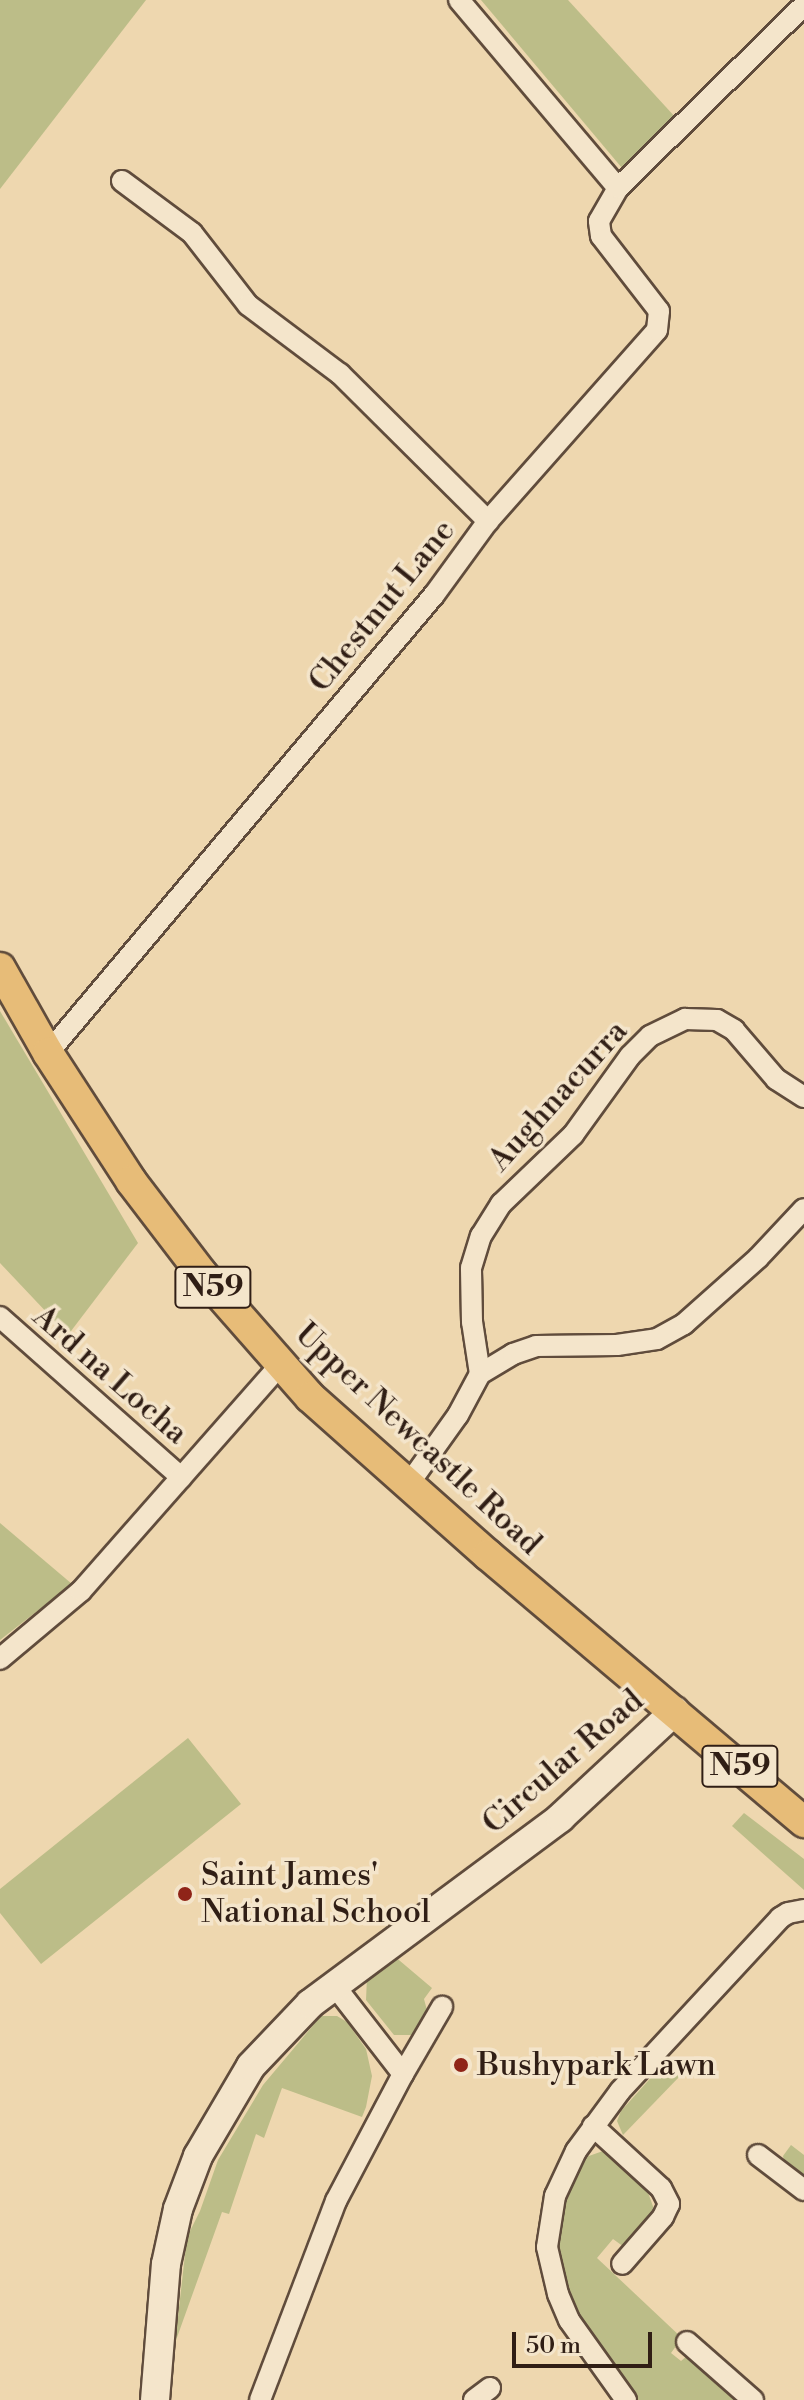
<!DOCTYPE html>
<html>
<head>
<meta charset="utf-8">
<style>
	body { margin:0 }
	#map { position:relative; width:804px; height:2400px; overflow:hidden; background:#eed7af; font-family:"Libre Bodoni",serif }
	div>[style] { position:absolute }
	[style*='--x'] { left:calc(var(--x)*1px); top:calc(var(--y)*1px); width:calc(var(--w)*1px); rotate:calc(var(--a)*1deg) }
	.green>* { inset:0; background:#bcbd88 }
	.roads { filter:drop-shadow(2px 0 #604c3c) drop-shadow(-2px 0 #604c3c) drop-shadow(0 2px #604c3c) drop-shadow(0 -2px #604c3c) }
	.street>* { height:20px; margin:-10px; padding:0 10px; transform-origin:10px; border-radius:10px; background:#f4e5cb }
	.secondary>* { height:28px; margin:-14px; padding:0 14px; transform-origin:14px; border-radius:14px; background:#f4e5cb }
	.primary>* { height:30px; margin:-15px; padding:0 15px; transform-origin:15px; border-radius:15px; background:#e7bc78 }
	.dots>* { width:22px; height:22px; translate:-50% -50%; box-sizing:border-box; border:4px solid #f4e5cb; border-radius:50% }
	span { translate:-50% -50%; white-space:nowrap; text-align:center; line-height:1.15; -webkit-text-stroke:7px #f4e5cb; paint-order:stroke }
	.shield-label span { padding:2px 6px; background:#f4e5cb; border:2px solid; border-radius:6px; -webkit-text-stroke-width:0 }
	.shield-label { font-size:30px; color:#301e15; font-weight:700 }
	.street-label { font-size:32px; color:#301e15 }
	.poi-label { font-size:32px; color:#301e15 }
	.left { translate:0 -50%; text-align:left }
	.scale { position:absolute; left:512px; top:2332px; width:140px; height:36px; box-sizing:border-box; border:4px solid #301e15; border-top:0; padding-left:10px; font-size:24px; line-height:28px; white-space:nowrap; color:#301e15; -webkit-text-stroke:6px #f4e5cb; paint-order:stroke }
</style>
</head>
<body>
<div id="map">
	<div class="green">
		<div style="clip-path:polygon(0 0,146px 0,0 189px)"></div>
		<div style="clip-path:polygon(481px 0,568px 0,676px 118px,622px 168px)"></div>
		<div style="clip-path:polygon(0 1011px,138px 1243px,68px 1335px,0 1263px)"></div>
		<div style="clip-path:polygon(0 1523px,72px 1584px,0 1640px)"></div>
		<div style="clip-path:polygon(188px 1738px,241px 1804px,41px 1964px,0 1913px,0 1889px)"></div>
		<div style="clip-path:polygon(744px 1813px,804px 1859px,804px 1890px,732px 1826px)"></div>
		<div style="clip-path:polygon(393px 1955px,432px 1988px,424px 1999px,428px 2014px,418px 2035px,394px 2035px,366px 2000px,367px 1977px)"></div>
		<div style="clip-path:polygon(321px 2016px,337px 2016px,347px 2022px,366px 2049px,372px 2076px,366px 2107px,362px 2117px,282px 2088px,264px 2138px,256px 2134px,229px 2214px,222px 2212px,175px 2343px,187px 2237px,200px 2211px,218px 2160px,263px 2085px)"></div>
		<div style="clip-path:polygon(665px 2062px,680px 2076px,623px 2135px,617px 2121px,621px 2111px)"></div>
		<div style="clip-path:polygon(791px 2145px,804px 2155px,804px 2180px,786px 2169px,783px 2156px)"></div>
		<div style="clip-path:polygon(603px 2151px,646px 2187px,654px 2209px,624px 2247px,613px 2239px,597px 2258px,682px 2338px,671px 2353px,681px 2361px,687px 2356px,736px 2400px,637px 2400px,569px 2299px,555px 2249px,557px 2217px,570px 2180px,586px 2157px)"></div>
	</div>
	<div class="roads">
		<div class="street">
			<div style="--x:459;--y:0;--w:246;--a:49.8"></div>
			<div style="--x:122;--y:181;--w:87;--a:36.6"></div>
			<div style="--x:192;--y:233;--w:91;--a:52.1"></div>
			<div style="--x:248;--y:305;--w:115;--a:36.9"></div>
			<div style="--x:340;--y:374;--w:209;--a:44.8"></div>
			<div style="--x:48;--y:1053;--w:599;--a:-49.88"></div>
			<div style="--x:434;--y:595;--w:92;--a:-53.9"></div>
			<div style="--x:488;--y:521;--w:255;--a:-48.5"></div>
			<div style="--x:657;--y:330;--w:19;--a:-84"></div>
			<div style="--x:659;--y:311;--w:95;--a:-127.7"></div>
			<div style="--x:601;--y:236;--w:15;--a:-98"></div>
			<div style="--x:599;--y:221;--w:38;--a:-60"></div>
			<div style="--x:618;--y:188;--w:261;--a:-44.5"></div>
			<div style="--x:0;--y:1317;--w:242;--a:41.5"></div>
			<div style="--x:480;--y:1374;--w:53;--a:-98.7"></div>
			<div style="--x:472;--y:1322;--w:54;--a:-91.1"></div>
			<div style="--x:471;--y:1268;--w:34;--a:-73"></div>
			<div style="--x:481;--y:1236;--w:38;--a:-58"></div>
			<div style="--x:501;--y:1204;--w:100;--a:-43.8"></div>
			<div style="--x:573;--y:1135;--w:97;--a:-54.2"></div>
			<div style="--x:630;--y:1056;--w:28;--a:-45"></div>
			<div style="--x:650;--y:1036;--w:39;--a:-26"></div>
			<div style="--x:685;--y:1019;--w:32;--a:2"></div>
			<div style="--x:717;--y:1020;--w:20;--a:30"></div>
			<div style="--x:734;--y:1030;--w:65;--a:49.4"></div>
			<div style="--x:776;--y:1079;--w:33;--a:33"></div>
			<div style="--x:408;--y:1485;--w:86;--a:-54.5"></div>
			<div style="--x:458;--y:1415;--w:47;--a:-61.8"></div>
			<div style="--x:480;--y:1374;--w:39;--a:-31"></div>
			<div style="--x:513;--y:1354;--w:24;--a:-19"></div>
			<div style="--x:536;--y:1346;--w:81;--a:-0.7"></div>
			<div style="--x:617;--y:1345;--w:40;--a:-8.5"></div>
			<div style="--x:657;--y:1339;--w:31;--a:-29"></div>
			<div style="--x:684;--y:1324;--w:99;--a:-41.7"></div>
			<div style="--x:758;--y:1258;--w:67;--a:-46.8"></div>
			<div style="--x:0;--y:1659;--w:106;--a:-40"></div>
			<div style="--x:81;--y:1591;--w:301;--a:-48.6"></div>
			<div style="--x:403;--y:2074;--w:78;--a:-59.8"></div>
			<div style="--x:593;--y:2126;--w:92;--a:42.4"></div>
			<div style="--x:661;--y:2188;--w:18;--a:63"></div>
			<div style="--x:669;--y:2204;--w:14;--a:115"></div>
			<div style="--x:663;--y:2217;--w:62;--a:131.1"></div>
			<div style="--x:758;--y:2155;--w:58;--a:37.3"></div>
			<div style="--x:687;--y:2342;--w:88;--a:41.3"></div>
			<div style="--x:260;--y:2400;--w:213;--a:-69.1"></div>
			<div style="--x:336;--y:2201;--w:144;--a:-62.2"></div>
			<div style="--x:403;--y:2074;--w:113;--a:-127.8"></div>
			<div style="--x:474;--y:2400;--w:20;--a:-37"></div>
			<div style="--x:626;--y:2400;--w:98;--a:-125.5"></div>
			<div style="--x:569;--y:2320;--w:28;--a:-113"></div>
			<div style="--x:558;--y:2294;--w:48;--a:-103.2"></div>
			<div style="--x:547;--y:2247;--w:52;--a:-81.1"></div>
			<div style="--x:555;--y:2196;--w:50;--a:-65"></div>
			<div style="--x:576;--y:2151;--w:74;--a:-53.7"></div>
			<div style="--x:620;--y:2091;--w:236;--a:-47.2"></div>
			<div style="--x:780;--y:1918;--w:9;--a:-32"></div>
			<div style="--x:788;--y:1913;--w:16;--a:-11"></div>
		</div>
		<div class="secondary">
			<div style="--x:155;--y:2400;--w:136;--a:-85.4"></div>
			<div style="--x:166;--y:2264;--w:56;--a:-77.7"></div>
			<div style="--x:178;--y:2209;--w:57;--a:-69.3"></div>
			<div style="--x:198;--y:2156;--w:104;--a:-59.5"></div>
			<div style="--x:251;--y:2066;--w:86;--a:-46.4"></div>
			<div style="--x:310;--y:2004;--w:312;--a:-36.6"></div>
			<div style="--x:560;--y:1818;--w:157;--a:-42.9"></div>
		</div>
		<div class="primary">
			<div style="--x:0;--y:968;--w:98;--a:60.5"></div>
			<div style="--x:48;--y:1053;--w:153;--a:57"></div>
			<div style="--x:131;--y:1181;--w:117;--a:52.6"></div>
			<div style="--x:202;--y:1274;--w:164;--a:48.7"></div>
			<div style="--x:310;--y:1397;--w:238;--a:41.6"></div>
			<div style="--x:488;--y:1555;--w:414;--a:40.2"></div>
		</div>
	</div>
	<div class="dots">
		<div style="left:185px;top:1894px;background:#8f2418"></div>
		<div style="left:461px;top:2065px;background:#8f2418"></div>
	</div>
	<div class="shield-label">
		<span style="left:213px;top:1287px">N59</span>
		<span style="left:740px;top:1766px">N59</span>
	</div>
	<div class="street-label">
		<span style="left:382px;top:606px;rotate:-51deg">Chestnut Lane</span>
		<span style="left:558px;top:1096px;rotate:-48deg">Aughnacurra</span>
		<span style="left:110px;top:1375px;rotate:41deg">Ard na Locha</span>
		<span style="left:418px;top:1439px;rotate:43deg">Upper Newcastle Road</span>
		<span style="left:563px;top:1762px;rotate:-41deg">Circular Road</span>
	</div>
	<div class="poi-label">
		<span class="left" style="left:201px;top:1894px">Saint James'<br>National School</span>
		<span class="left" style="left:477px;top:2065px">Bushypark Lawn</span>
	</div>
	<div class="scale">50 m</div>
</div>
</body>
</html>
